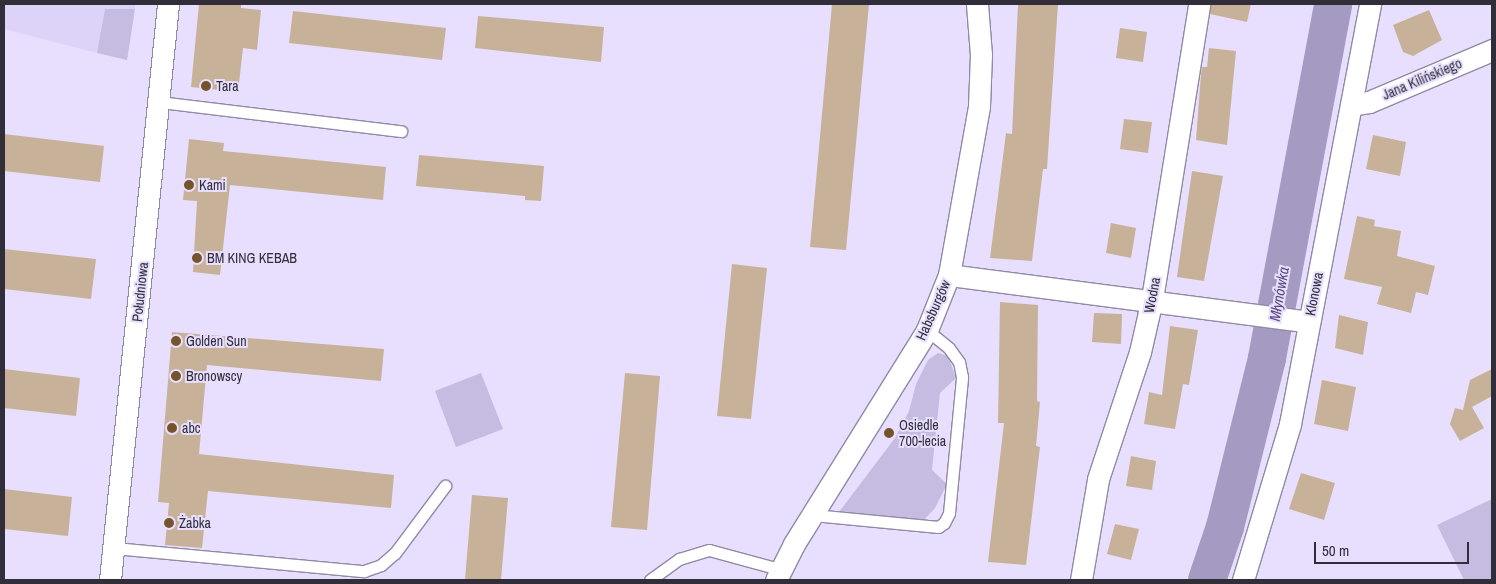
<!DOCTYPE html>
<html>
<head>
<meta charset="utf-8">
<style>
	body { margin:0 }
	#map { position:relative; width:1496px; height:584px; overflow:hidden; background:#e8dffe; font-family:"Archivo Narrow",sans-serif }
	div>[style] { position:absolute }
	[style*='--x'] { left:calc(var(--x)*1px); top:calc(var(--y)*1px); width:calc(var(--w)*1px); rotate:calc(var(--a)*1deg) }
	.built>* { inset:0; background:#ddd2f8 }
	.green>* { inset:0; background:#c6bbe0 }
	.river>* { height:38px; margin:-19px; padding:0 19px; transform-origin:19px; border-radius:19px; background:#a59ac1 }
	.building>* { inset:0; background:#c7b199 }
	.roads { filter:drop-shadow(1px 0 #9289a5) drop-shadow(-1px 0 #9289a5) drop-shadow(0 1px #9289a5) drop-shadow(0 -1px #9289a5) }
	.lane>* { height:11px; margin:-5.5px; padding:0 5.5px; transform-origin:5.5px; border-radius:5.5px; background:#fff }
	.street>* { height:21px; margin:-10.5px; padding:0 10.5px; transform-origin:10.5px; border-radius:10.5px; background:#fff }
	.dots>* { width:14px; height:14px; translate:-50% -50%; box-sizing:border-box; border:2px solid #e8dffe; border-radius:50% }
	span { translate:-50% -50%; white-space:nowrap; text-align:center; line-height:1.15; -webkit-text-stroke:4px #e8dffe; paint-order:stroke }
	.street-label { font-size:14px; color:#312e3a }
	.poi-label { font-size:14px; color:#312e3a }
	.left { translate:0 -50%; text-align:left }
	.water-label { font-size:15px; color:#58467b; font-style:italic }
	.frame { position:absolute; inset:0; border:5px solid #312e3a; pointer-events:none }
	.scale { position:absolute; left:1314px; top:542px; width:155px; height:22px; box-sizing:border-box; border:2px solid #312e3a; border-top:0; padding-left:6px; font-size:15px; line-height:18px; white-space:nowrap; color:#312e3a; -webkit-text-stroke:4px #e8dffe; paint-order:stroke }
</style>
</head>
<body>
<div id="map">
	<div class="built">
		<div style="clip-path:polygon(4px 4px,135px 4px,135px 9px,105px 10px,97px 53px,4px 29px)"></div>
	</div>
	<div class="green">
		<div style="clip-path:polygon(105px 9px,135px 9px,127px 60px,97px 53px)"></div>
		<div style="clip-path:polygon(938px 353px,948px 356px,956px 378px,940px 393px,932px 470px,947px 484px,935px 508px,922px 522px,839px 512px,895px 438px,909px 411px,916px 384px,928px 360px)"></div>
		<div style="clip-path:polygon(481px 373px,503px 429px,456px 447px,435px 391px)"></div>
		<div style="clip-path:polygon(1492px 499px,1492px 580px,1464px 580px,1437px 525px)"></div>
	</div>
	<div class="river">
		<div style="--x:1207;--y:580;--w:56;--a:-71.2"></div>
		<div style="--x:1225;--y:527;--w:174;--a:-76"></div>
		<div style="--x:1267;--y:358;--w:360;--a:-79.4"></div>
	</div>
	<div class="building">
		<div style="clip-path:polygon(199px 4px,241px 4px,241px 8px,261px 10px,257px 50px,243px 48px,238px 92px,191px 87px)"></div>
		<div style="clip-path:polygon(832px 4px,869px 4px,846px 250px,810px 247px)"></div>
		<div style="clip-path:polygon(1018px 4px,1058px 4px,1047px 169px,1043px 169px,1032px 261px,990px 258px,1006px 133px,1012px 134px)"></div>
		<div style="clip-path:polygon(1211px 4px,1251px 4px,1247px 22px,1210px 14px)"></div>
		<div style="clip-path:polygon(1429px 10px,1442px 40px,1413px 56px,1403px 52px,1393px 25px)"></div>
		<div style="clip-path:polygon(293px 11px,446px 28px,442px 60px,289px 43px)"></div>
		<div style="clip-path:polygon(478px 16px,604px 27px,601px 62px,475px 48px)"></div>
		<div style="clip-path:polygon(1120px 28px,1147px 32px,1143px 62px,1116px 58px)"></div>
		<div style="clip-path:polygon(1209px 48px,1236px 51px,1227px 145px,1196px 140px,1201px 74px,1202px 67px,1207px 67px)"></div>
		<div style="clip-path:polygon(1124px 119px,1152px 122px,1148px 153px,1120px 149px)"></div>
		<div style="clip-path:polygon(4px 134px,104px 146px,100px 182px,4px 171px)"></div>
		<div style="clip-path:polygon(1373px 135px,1406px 142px,1400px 176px,1366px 169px)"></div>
		<div style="clip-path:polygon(189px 139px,224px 143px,223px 151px,386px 167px,383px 200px,230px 185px,220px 275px,193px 272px,197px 201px,183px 200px)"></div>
		<div style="clip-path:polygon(419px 155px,544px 166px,541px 201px,525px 200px,525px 196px,416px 186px)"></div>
		<div style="clip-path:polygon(1192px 171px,1223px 176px,1204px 281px,1177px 277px)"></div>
		<div style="clip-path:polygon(1357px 216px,1375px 220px,1374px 226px,1401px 231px,1397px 256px,1435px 266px,1428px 295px,1416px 292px,1411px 313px,1377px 304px,1382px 287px,1344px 279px)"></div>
		<div style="clip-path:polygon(1111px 223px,1136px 228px,1131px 258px,1106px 253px)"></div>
		<div style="clip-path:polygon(4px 249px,96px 259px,91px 299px,4px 289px)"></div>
		<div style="clip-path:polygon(732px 264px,767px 268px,751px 419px,717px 416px)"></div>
		<div style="clip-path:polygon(1000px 302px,1038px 305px,1037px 401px,1040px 402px,1036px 446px,1040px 447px,1026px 565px,988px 562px,1004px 423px,998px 423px)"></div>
		<div style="clip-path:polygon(1094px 313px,1122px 314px,1121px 344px,1092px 342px)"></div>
		<div style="clip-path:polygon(1339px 315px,1368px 322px,1363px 355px,1335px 348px)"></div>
		<div style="clip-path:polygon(1170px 326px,1198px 330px,1189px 385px,1183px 384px,1175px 429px,1144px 424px,1149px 392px,1162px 395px)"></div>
		<div style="clip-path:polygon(172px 332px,384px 349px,381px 381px,207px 365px,199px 454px,394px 475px,391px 508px,208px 491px,202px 548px,165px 545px,169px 503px,158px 502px)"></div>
		<div style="clip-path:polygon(4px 369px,80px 378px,76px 416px,4px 408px)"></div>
		<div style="clip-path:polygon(1492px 369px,1492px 396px,1472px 407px,1484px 428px,1460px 441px,1450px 424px,1455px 408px,1463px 410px,1470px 380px)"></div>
		<div style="clip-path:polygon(625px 373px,660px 376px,647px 530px,611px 527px)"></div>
		<div style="clip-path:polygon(1322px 380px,1356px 387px,1348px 431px,1314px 424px)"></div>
		<div style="clip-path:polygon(1131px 456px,1156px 461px,1152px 490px,1126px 486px)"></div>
		<div style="clip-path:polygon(1301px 473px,1335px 483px,1324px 520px,1289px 509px)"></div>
		<div style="clip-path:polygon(4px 489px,72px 497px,68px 536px,4px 529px)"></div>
		<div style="clip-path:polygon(472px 495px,508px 498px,501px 580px,465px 580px)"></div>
		<div style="clip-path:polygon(1115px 524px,1139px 529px,1131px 560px,1107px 554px)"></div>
	</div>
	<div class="roads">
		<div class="lane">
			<div style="--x:160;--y:102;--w:243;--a:6.9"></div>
			<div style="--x:813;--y:515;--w:126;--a:5.5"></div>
			<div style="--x:938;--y:527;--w:7;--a:-34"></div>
			<div style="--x:944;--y:523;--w:11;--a:-63"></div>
			<div style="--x:949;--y:513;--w:137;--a:-84.5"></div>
			<div style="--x:962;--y:377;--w:15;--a:-101"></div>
			<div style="--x:959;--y:362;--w:17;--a:-126"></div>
			<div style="--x:949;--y:348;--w:28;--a:-141"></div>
			<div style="--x:114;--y:548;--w:251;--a:5.3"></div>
			<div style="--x:364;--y:571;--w:18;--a:-19"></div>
			<div style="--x:381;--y:565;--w:18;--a:-41"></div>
			<div style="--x:395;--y:553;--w:84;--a:-53.3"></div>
			<div style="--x:650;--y:580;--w:36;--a:-36"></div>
			<div style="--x:679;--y:559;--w:31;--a:-17"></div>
			<div style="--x:709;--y:550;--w:73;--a:15.2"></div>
		</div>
		<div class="street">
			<div style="--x:1351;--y:105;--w:18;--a:-9"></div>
			<div style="--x:1369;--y:102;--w:134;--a:-22.9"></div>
			<div style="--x:949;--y:275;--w:363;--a:7.4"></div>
			<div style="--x:110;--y:580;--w:579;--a:-84.25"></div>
			<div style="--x:776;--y:580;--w:40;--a:-63.4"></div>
			<div style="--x:794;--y:544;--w:252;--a:-58.1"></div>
			<div style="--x:927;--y:330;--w:59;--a:-68.2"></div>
			<div style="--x:949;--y:275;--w:172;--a:-79.9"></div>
			<div style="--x:979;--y:106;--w:51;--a:-87.8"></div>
			<div style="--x:981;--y:55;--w:51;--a:-94.5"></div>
			<div style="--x:1081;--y:580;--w:102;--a:-80.4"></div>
			<div style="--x:1098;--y:479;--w:134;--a:-71.7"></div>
			<div style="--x:1140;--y:352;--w:54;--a:-77.2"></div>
			<div style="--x:1152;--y:299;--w:299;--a:-80.9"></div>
			<div style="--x:1243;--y:580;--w:163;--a:-73.2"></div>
			<div style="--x:1290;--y:424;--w:428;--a:-79.2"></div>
		</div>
	</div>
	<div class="dots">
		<div style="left:206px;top:86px;background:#75532b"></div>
		<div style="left:189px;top:185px;background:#75532b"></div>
		<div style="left:197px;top:258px;background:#75532b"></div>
		<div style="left:176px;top:341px;background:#75532b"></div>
		<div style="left:176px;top:376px;background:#75532b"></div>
		<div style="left:172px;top:428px;background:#75532b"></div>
		<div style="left:889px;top:433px;background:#75532b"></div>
		<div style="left:169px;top:523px;background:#75532b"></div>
	</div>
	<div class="street-label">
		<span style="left:1422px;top:79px;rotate:-23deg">Jana Kilińskiego</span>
		<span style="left:140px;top:292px;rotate:-84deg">Południowa</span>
		<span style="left:1314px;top:294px;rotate:-79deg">Klonowa</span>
		<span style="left:1152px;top:295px;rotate:-79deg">Wodna</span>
		<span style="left:933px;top:310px;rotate:-66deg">Habsburgów</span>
	</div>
	<div class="poi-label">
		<span class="left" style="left:216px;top:86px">Tara</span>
		<span class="left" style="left:199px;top:185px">Kami</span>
		<span class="left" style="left:207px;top:258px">BM KING KEBAB</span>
		<span class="left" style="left:186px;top:341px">Golden Sun</span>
		<span class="left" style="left:186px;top:376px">Bronowscy</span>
		<span class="left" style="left:899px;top:433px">Osiedle<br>700-lecia</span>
		<span class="left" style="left:182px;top:428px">abc</span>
		<span class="left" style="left:179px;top:523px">Żabka</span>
	</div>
	<div class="water-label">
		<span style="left:1279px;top:294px;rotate:-80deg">Młynówka</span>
	</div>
	<div class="frame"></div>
	<div class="scale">50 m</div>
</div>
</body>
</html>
